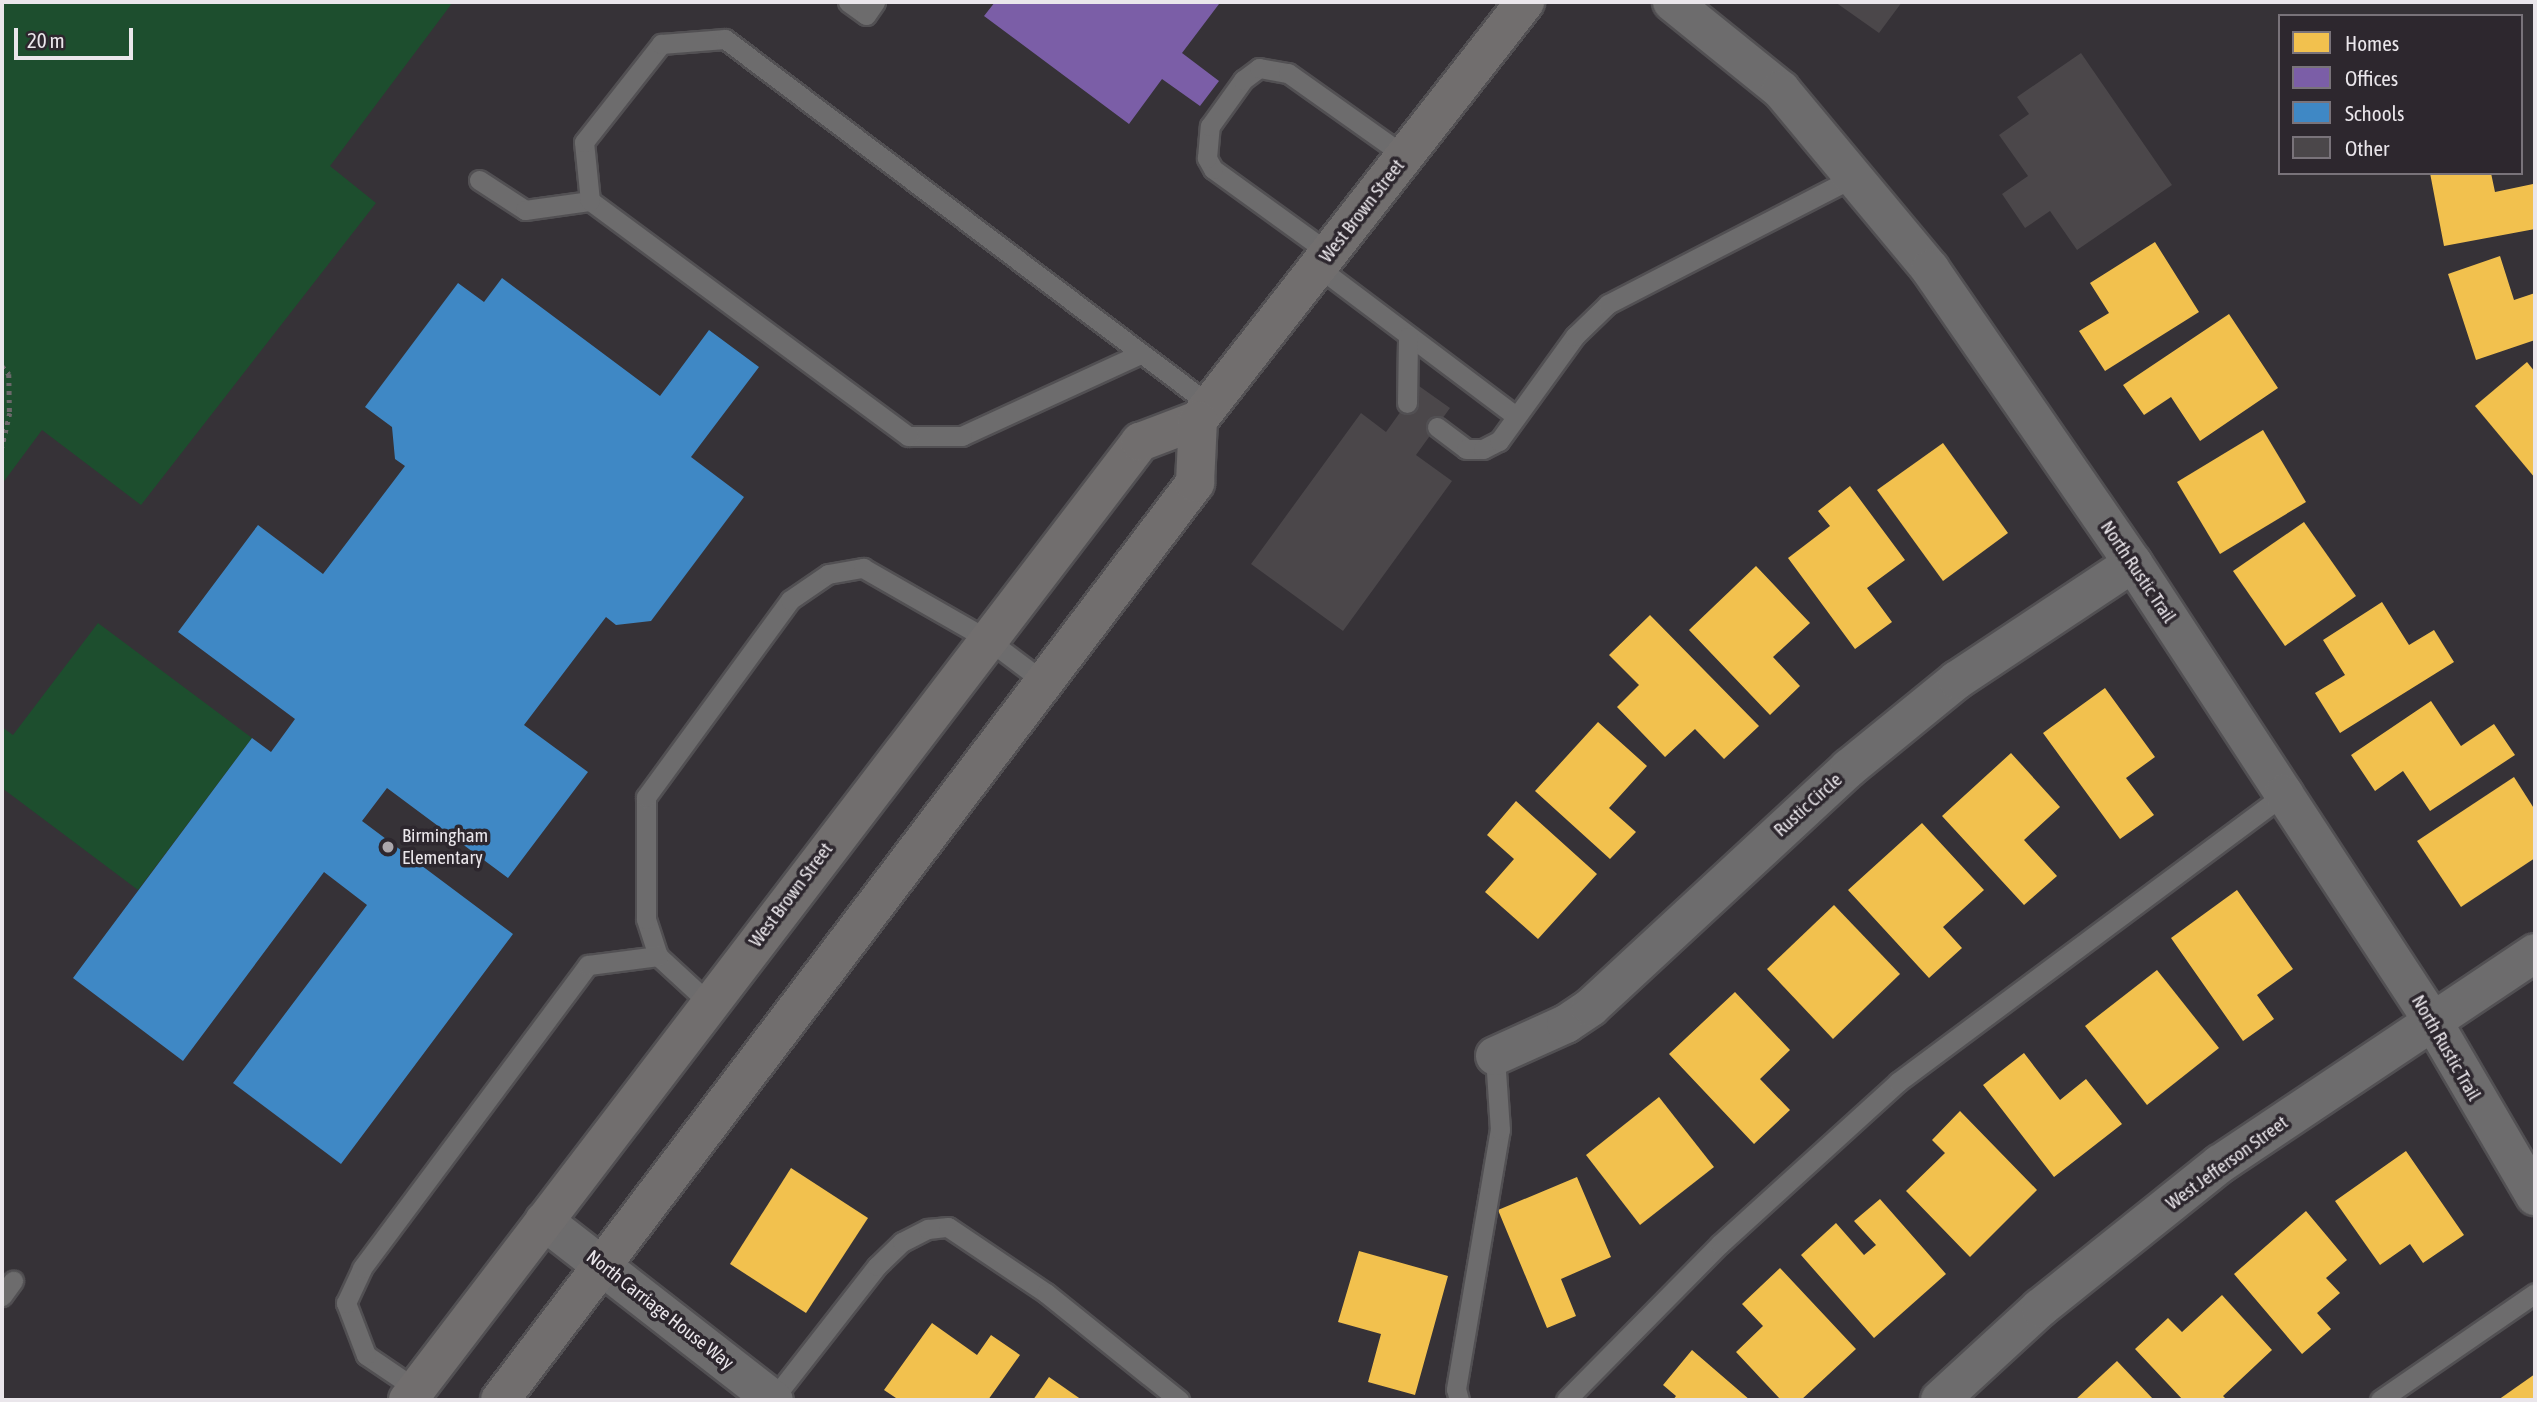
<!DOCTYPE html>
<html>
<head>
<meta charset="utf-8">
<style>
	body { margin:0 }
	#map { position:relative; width:2537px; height:1402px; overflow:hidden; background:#363237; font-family:"Asap Condensed",sans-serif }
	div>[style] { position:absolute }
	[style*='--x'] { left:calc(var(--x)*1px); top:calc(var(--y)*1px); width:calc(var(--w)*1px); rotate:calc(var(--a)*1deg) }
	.green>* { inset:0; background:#1d4e2e }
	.homes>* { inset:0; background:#f2c14e }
	.offices>* { inset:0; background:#7b5ea7 }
	.schools>* { inset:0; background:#3f88c5 }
	.building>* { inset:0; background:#4b474a }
	.path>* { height:4.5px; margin-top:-2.25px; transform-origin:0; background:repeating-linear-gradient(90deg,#6c696b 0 3.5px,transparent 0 8.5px) }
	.roads { filter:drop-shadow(2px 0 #525053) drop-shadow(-2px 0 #525053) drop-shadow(0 2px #525053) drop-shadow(0 -2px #525053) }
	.service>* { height:19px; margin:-9.5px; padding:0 9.5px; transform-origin:9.5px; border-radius:9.5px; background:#6d6c6d }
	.minor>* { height:38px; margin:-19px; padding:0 19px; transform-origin:19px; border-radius:19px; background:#6d6c6d }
	.secondary>* { height:38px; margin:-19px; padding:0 19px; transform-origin:19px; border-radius:19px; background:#716e6e }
	.dots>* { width:19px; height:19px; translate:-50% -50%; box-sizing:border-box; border:4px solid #2d272e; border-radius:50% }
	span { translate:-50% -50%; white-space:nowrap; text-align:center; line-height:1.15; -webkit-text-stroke:7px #2d272e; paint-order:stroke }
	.street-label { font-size:19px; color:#eae6eb }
	.poi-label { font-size:19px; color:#eae6eb }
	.left { translate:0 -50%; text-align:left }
	.frame { position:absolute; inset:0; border:4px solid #eae6eb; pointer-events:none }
	.legend { position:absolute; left:2278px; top:14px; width:245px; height:161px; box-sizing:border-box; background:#2d272e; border:2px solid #79737a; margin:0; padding:9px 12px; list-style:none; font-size:21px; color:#eae6eb }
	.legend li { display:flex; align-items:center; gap:14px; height:35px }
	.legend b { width:35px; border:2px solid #79737a }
	.scale { position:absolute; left:14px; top:28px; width:119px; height:32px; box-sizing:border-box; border:4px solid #eae6eb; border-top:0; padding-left:9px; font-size:21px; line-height:24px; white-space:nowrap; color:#eae6eb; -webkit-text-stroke:5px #2d272e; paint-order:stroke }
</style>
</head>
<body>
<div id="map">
	<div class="green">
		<div style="clip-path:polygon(2px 2px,453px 2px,330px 166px,376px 203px,141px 505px,42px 430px,2px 484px)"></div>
		<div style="clip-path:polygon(98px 623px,252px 738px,138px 890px,2px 788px,2px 727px,13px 735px)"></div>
	</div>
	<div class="homes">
		<div style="clip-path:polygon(2430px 173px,2491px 173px,2495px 192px,2533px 184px,2535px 229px,2444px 246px)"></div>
		<div style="clip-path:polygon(2155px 242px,2199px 312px,2105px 371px,2079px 331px,2109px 313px,2090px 283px)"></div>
		<div style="clip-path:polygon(2500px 256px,2514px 300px,2535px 293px,2535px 340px,2476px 360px,2448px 274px)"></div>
		<div style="clip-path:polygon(2229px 314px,2278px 388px,2200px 441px,2171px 397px,2144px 415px,2123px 385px)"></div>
		<div style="clip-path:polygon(2527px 362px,2535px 372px,2535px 478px,2475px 406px)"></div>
		<div style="clip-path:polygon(2263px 430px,2306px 502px,2220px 554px,2177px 482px)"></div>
		<div style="clip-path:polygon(1943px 443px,2008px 533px,1943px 581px,1877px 490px)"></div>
		<div style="clip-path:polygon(1850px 486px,1905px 560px,1867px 588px,1892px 622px,1855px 649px,1788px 558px,1830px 526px,1818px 511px)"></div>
		<div style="clip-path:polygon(2304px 522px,2356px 596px,2285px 646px,2233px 571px)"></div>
		<div style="clip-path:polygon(1756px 566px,1810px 623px,1773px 657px,1800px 686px,1770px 715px,1689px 630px)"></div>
		<div style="clip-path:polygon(2382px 602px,2409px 645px,2434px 630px,2454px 662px,2340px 733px,2315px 693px,2345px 675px,2323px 640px)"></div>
		<div style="clip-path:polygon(1650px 615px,1759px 726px,1724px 759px,1695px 729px,1665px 757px,1617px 707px,1639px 685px,1609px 655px)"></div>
		<div style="clip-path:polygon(2105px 688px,2155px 757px,2126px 778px,2154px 815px,2120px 839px,2043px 733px)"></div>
		<div style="clip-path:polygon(2431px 701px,2461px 746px,2494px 724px,2515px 755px,2430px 811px,2403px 771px,2375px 791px,2351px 755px)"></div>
		<div style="clip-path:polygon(1598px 722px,1647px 766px,1609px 808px,1636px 832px,1610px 859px,1535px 791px)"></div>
		<div style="clip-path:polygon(2011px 753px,2060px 807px,2024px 840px,2057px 876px,2024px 905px,1942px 816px)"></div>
		<div style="clip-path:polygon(2514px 777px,2535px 810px,2535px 858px,2461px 907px,2417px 841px)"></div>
		<div style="clip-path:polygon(1516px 801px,1597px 874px,1538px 939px,1485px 892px,1514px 859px,1487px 835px)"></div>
		<div style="clip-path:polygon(1922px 823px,1984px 890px,1943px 927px,1962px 948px,1929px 978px,1848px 890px)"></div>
		<div style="clip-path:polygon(2237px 890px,2293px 969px,2257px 995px,2274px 1019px,2243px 1041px,2171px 938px)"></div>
		<div style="clip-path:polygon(1834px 905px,1900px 974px,1833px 1039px,1767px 969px)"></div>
		<div style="clip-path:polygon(2157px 970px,2219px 1048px,2147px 1105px,2085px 1026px)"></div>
		<div style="clip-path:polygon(1735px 992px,1790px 1050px,1760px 1079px,1790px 1110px,1754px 1144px,1669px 1054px)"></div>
		<div style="clip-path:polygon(2024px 1053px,2060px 1100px,2086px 1079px,2122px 1124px,2054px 1177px,1983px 1085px)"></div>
		<div style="clip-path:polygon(1659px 1097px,1714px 1167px,1640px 1225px,1586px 1155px)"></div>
		<div style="clip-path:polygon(1960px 1111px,2037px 1190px,1970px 1257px,1906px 1191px,1945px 1153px,1932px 1140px)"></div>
		<div style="clip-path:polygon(2406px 1151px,2464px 1235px,2423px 1263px,2410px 1244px,2380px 1265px,2335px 1201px)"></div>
		<div style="clip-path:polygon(791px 1168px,868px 1218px,806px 1313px,730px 1264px)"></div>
		<div style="clip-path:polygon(1577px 1177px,1611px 1257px,1561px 1279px,1576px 1316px,1547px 1328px,1498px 1210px)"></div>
		<div style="clip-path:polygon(1880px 1199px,1946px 1274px,1874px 1338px,1801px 1255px,1836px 1223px,1864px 1255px,1876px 1245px,1854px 1221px)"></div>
		<div style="clip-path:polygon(2306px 1211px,2347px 1260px,2326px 1278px,2340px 1293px,2317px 1313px,2331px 1329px,2302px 1354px,2234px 1274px)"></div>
		<div style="clip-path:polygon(1359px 1251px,1448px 1276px,1415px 1395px,1368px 1382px,1381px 1334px,1338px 1322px)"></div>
		<div style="clip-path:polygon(1780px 1268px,1856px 1349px,1801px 1400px,1781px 1400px,1736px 1352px,1763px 1326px,1742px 1304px)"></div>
		<div style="clip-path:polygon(2222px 1295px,2272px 1350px,2223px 1396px,2227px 1400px,2183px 1400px,2135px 1349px,2168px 1318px,2182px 1332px)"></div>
		<div style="clip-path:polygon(932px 1323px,977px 1355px,991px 1335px,1020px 1355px,988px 1400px,899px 1400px,884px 1390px)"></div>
		<div style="clip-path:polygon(1692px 1350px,1750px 1400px,1673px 1400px,1676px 1396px,1663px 1385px)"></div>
		<div style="clip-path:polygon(2117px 1361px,2154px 1400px,2075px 1400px)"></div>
		<div style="clip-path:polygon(2535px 1374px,2535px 1400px,2498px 1400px)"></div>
		<div style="clip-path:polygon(1049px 1377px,1082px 1400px,1033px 1400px)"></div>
	</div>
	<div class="offices">
		<div style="clip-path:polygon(995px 2px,1216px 2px,1219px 4px,1182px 53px,1219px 81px,1200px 106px,1162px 79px,1129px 124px,984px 16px)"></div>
	</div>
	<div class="schools">
		<div style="clip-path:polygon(502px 278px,660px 396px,709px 330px,759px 367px,691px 457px,744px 497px,651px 621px,616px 625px,606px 617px,524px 725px,588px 772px,508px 878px,387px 788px,362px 821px,513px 934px,341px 1164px,233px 1083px,367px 905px,324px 872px,183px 1061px,73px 978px,252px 738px,271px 752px,295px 719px,178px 632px,258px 525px,323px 574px,405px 466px,395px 459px,392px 427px,365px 407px,458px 283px,484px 302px)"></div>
	</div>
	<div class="building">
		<div style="clip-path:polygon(1835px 2px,1902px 2px,1879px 33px)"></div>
		<div style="clip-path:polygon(2081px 53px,2172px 185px,2077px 250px,2050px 211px,2025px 228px,2002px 194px,2028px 176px,1999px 135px,2029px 114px,2017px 97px)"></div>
		<div style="clip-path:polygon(1419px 386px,1450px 408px,1416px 455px,1452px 481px,1343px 631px,1251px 564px,1361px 413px,1386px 432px)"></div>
	</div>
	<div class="path">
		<div style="--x:2;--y:366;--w:11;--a:49"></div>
		<div style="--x:9;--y:374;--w:39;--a:89"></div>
		<div style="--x:10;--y:413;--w:35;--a:103"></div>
	</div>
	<div class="roads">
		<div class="service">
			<div style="--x:848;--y:2;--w:22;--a:36"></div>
			<div style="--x:866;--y:15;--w:16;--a:-55"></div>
			<div style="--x:479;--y:180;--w:55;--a:33.1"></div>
			<div style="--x:525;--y:210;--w:66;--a:-7.9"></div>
			<div style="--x:1329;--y:253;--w:143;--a:-144.1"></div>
			<div style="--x:1213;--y:169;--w:13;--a:-119"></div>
			<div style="--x:1207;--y:158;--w:32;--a:-85"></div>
			<div style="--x:1210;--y:126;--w:57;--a:-54.3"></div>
			<div style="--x:1243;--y:80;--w:20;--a:-37"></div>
			<div style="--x:1259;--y:68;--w:29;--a:10"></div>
			<div style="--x:1288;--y:73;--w:143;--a:35.4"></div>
			<div style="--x:1318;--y:267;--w:248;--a:37"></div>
			<div style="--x:1140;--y:354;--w:196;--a:155.3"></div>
			<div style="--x:962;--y:436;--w:54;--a:180"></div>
			<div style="--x:908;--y:436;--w:395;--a:-143.5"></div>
			<div style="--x:590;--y:201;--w:59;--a:-95.8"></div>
			<div style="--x:584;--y:142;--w:125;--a:-51.8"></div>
			<div style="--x:661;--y:44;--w:64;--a:-4.5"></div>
			<div style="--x:725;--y:39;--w:608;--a:37.04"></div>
			<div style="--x:1407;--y:403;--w:66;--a:-89.1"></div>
			<div style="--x:1437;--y:427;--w:36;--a:37"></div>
			<div style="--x:1466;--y:449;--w:17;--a:0"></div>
			<div style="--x:1483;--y:449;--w:18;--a:-27"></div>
			<div style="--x:1499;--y:441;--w:130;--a:-54.1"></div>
			<div style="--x:1575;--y:336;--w:46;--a:-44.1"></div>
			<div style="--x:1608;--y:304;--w:277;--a:-27.3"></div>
			<div style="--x:709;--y:1003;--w:69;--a:-137.3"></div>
			<div style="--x:658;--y:956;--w:39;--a:-108"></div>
			<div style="--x:646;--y:919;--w:122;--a:-90"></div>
			<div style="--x:646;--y:797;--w:244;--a:-53.8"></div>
			<div style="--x:790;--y:600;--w:46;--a:-34.4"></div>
			<div style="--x:828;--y:574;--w:36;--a:-10"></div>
			<div style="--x:863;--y:568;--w:143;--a:29.8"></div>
			<div style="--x:987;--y:639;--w:71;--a:37"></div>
			<div style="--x:2;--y:1296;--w:19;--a:-54"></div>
			<div style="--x:422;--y:1393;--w:68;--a:-145.8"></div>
			<div style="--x:366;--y:1355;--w:56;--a:-111"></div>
			<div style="--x:346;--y:1303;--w:38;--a:-65"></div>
			<div style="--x:362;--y:1268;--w:378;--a:-53.3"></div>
			<div style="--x:588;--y:965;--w:71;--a:-7.3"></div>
			<div style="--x:773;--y:1399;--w:169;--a:-52"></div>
			<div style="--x:877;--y:1266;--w:35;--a:-44"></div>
			<div style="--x:902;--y:1242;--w:29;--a:-27"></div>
			<div style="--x:928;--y:1229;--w:20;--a:-6"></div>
			<div style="--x:948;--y:1227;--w:118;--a:34"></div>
			<div style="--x:1046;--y:1293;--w:171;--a:38.8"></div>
			<div style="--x:1459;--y:1400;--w:11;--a:-105"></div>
			<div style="--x:1456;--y:1389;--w:263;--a:-80.4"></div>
			<div style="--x:1500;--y:1130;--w:74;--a:-93.9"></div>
			<div style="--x:1566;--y:1400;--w:219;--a:-45.4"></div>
			<div style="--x:1720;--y:1244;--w:241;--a:-42.3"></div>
			<div style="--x:1898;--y:1082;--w:482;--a:-36.7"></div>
			<div style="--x:2380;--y:1400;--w:188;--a:-34.6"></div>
		</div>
		<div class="minor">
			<div style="--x:1672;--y:2;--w:140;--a:38.9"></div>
			<div style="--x:1781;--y:90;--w:233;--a:50.2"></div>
			<div style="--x:1930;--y:269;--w:357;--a:55.4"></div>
			<div style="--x:2133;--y:563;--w:276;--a:56.8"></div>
			<div style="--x:2284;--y:794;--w:270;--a:56.8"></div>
			<div style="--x:2432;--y:1020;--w:204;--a:59.7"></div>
			<div style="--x:1495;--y:1056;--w:78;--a:-24.3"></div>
			<div style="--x:1566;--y:1024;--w:30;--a:-34"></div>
			<div style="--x:1591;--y:1007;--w:352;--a:-42.8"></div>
			<div style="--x:1849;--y:768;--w:139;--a:-39.2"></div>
			<div style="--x:1957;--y:680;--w:211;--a:-33.6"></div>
			<div style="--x:544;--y:1221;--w:291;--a:37.9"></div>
			<div style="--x:1940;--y:1400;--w:136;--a:-42.6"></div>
			<div style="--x:2040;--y:1308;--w:231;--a:-38.7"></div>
			<div style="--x:2220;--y:1164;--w:379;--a:-33.8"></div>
		</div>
		<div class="secondary">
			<div style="--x:408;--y:1400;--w:1206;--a:-52.62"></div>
			<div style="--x:1140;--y:442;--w:62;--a:-20.8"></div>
			<div style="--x:1198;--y:420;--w:531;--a:-51.96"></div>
			<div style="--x:500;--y:1400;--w:1151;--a:-52.84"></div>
			<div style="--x:1195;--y:483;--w:63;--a:-87.3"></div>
		</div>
	</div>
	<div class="dots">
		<div style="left:388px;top:847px;background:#aba7ac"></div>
	</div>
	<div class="street-label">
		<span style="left:1362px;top:211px;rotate:-52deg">West Brown Street</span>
		<span style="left:2138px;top:572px;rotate:56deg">North Rustic Trail</span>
		<span style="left:1808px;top:805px;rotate:-42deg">Rustic Circle</span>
		<span style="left:791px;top:895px;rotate:-53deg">West Brown Street</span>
		<span style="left:2446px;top:1048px;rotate:60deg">North Rustic Trail</span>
		<span style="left:2227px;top:1163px;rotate:-36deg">West Jefferson Street</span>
		<span style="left:660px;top:1310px;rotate:38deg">North Carriage House Way</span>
	</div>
	<div class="poi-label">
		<span class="left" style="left:402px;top:847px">Birmingham<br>Elementary</span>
	</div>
	<div class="frame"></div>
	<ul class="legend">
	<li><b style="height:19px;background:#f2c14e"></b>Homes</li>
	<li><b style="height:19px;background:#7b5ea7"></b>Offices</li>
	<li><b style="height:19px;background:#3f88c5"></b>Schools</li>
	<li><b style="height:19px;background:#4b474a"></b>Other</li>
	</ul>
	<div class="scale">20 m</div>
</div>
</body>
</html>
